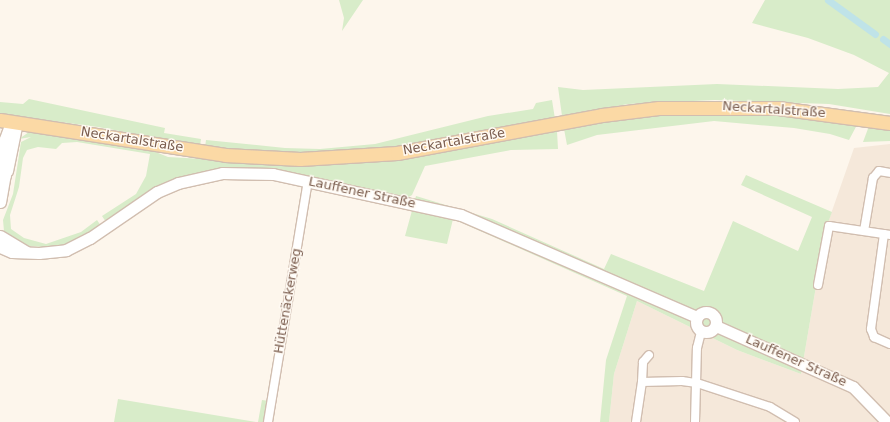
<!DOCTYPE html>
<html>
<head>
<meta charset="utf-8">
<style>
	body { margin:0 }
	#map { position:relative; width:890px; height:422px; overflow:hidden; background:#fdf6ec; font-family:"DejaVu Sans",sans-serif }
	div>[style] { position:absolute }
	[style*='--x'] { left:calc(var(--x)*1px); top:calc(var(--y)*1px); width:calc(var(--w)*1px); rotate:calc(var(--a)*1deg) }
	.residential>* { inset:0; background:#f5e8da }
	.green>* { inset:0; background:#d8ecc9 }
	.canal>* { height:7px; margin:-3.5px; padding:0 3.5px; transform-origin:3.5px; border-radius:3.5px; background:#bfe3e8 }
	.roads { filter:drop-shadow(1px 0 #d1beb0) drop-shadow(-1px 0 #d1beb0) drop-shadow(0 1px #d1beb0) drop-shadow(0 -1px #d1beb0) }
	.street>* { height:8px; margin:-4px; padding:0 4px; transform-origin:4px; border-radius:4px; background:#fff }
	.secondary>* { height:11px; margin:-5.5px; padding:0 5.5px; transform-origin:5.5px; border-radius:5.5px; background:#fff }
	.secondary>.ring { margin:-5.5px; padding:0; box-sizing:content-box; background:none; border:11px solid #fff; border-radius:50% }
	.primary>* { height:13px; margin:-6.5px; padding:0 6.5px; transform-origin:6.5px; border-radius:6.5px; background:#fbd9a5 }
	span { translate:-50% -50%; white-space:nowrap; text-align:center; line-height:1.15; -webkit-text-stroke:3px #fffaf3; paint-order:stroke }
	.street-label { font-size:13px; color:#7a5c4d }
</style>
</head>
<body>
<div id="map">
	<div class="residential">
		<div style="clip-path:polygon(890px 144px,890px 422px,609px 422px,614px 374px,637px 301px,737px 350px,801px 374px,826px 228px,854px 148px)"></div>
	</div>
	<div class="green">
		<div style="clip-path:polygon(339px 0,363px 0,342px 31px,344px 18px)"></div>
		<div style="clip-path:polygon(765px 0,890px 0,890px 114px,829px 104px,715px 100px,628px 104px,562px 116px,558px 87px,583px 90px,717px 84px,838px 89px,878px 87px,889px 73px,854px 55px,808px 38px,752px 23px)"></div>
		<div style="clip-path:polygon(29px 99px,165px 128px,164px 133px,201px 139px,200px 146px,98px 127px,0 114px,0 102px,23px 104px)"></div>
		<div style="clip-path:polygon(552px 100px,555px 119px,427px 144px,316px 154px,205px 147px,206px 140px,285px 148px,320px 149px,375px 144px,488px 116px,533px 109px,536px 103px)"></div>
		<div style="clip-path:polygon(756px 111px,858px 123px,849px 140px,830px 134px,794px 128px,714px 121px,597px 135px,567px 145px,564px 129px,557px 131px,558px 149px,511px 150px,425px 166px,412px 195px,407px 198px,265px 169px,238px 167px,200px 173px,106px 222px,102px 216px,136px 194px,146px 176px,150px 154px,77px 142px,62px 143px,56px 149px,38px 147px,27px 150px,23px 158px,19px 187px,10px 215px,11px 229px,24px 238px,46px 244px,81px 232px,97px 220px,101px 226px,86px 236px,58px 248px,29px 246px,13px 240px,4px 231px,3px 220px,13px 194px,21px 142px,31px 137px,19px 139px,29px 132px,148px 149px,168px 157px,293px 164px,646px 114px)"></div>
		<div style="clip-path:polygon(869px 126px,890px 129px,890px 141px,863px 142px)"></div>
		<div style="clip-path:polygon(746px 175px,832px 212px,826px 228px,801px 374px,737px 350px,637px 301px,614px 374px,609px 422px,600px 422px,606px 360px,627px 296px,453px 219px,447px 244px,405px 236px,416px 196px,492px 219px,604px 269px,611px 254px,704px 291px,733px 221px,798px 251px,812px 217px,741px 185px)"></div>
		<div style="clip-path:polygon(118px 399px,256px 422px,114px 422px)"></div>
		<div style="clip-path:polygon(262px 400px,269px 401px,266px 422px,258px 422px)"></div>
	</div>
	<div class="canal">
		<div style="--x:828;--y:0;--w:58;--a:35.9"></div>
		<div style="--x:883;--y:39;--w:9;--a:36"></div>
	</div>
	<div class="roads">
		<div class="street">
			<div style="--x:864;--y:231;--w:54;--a:-80.4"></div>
			<div style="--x:873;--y:178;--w:9;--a:-49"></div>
			<div style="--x:879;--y:171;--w:11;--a:10"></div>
			<div style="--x:884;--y:234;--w:96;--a:97.8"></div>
			<div style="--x:871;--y:329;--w:9;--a:69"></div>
			<div style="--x:874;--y:337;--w:17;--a:24"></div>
			<div style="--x:818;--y:285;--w:60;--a:-79.4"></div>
			<div style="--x:829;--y:226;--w:62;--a:8.4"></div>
			<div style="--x:642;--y:382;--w:20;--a:-87"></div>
			<div style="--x:643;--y:362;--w:9;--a:-49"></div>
			<div style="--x:268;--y:422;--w:244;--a:-80.6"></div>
			<div style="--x:636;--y:422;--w:40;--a:-81.5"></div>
			<div style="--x:642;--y:382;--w:40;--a:-1.4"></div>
			<div style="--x:682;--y:381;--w:15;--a:8"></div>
			<div style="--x:697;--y:383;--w:77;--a:18.2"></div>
			<div style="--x:770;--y:407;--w:29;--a:31"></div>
			<div style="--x:695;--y:422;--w:74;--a:-88.5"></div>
			<div style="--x:697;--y:348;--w:16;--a:-76"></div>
		</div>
		<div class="secondary">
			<div style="--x:7;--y:171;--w:50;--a:-78.5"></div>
			<div style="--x:0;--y:202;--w:27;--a:-80"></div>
			<div style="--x:5;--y:175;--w:36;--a:-90"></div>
			<div style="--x:5;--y:139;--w:12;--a:-70"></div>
			<div style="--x:9;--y:128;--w:10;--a:-37"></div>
			<div style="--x:0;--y:236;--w:31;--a:31"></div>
			<div style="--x:0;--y:247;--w:13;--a:23"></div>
			<div style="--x:12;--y:252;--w:27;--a:2"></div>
			<div style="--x:39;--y:253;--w:27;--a:-6"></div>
			<div style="--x:66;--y:250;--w:27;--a:-27"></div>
			<div style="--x:90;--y:238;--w:81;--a:-34.5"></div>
			<div style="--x:157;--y:192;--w:23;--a:-23"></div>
			<div style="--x:178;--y:183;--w:45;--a:-12.8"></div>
			<div style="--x:222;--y:173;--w:51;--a:1.1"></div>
			<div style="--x:273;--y:174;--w:192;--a:12.3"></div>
			<div style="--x:461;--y:215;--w:257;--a:23.4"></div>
			<div class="ring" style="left:696px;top:312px;width:9px;height:9px"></div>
			<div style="--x:716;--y:326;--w:150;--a:24"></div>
			<div style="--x:853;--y:387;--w:49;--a:45.8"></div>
		</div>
		<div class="primary">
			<div style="--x:0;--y:120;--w:228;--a:8.8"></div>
			<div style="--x:225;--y:155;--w:75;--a:3.1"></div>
			<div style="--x:300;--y:159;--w:97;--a:-3.5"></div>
			<div style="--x:397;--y:153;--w:208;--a:-10.5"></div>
			<div style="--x:602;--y:115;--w:57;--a:-7"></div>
			<div style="--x:659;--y:108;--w:119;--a:0"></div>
			<div style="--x:778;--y:108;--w:113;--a:7.6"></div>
		</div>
	</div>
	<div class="street-label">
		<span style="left:774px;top:110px;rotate:4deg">Neckartalstraße</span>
		<span style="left:132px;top:140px;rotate:9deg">Neckartalstraße</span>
		<span style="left:454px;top:142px;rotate:-10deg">Neckartalstraße</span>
		<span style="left:362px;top:193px;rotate:12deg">Lauffener Straße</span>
		<span style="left:288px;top:301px;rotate:-80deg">Hüttenäckerweg</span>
		<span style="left:796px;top:361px;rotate:24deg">Lauffener Straße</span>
	</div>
</div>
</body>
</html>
